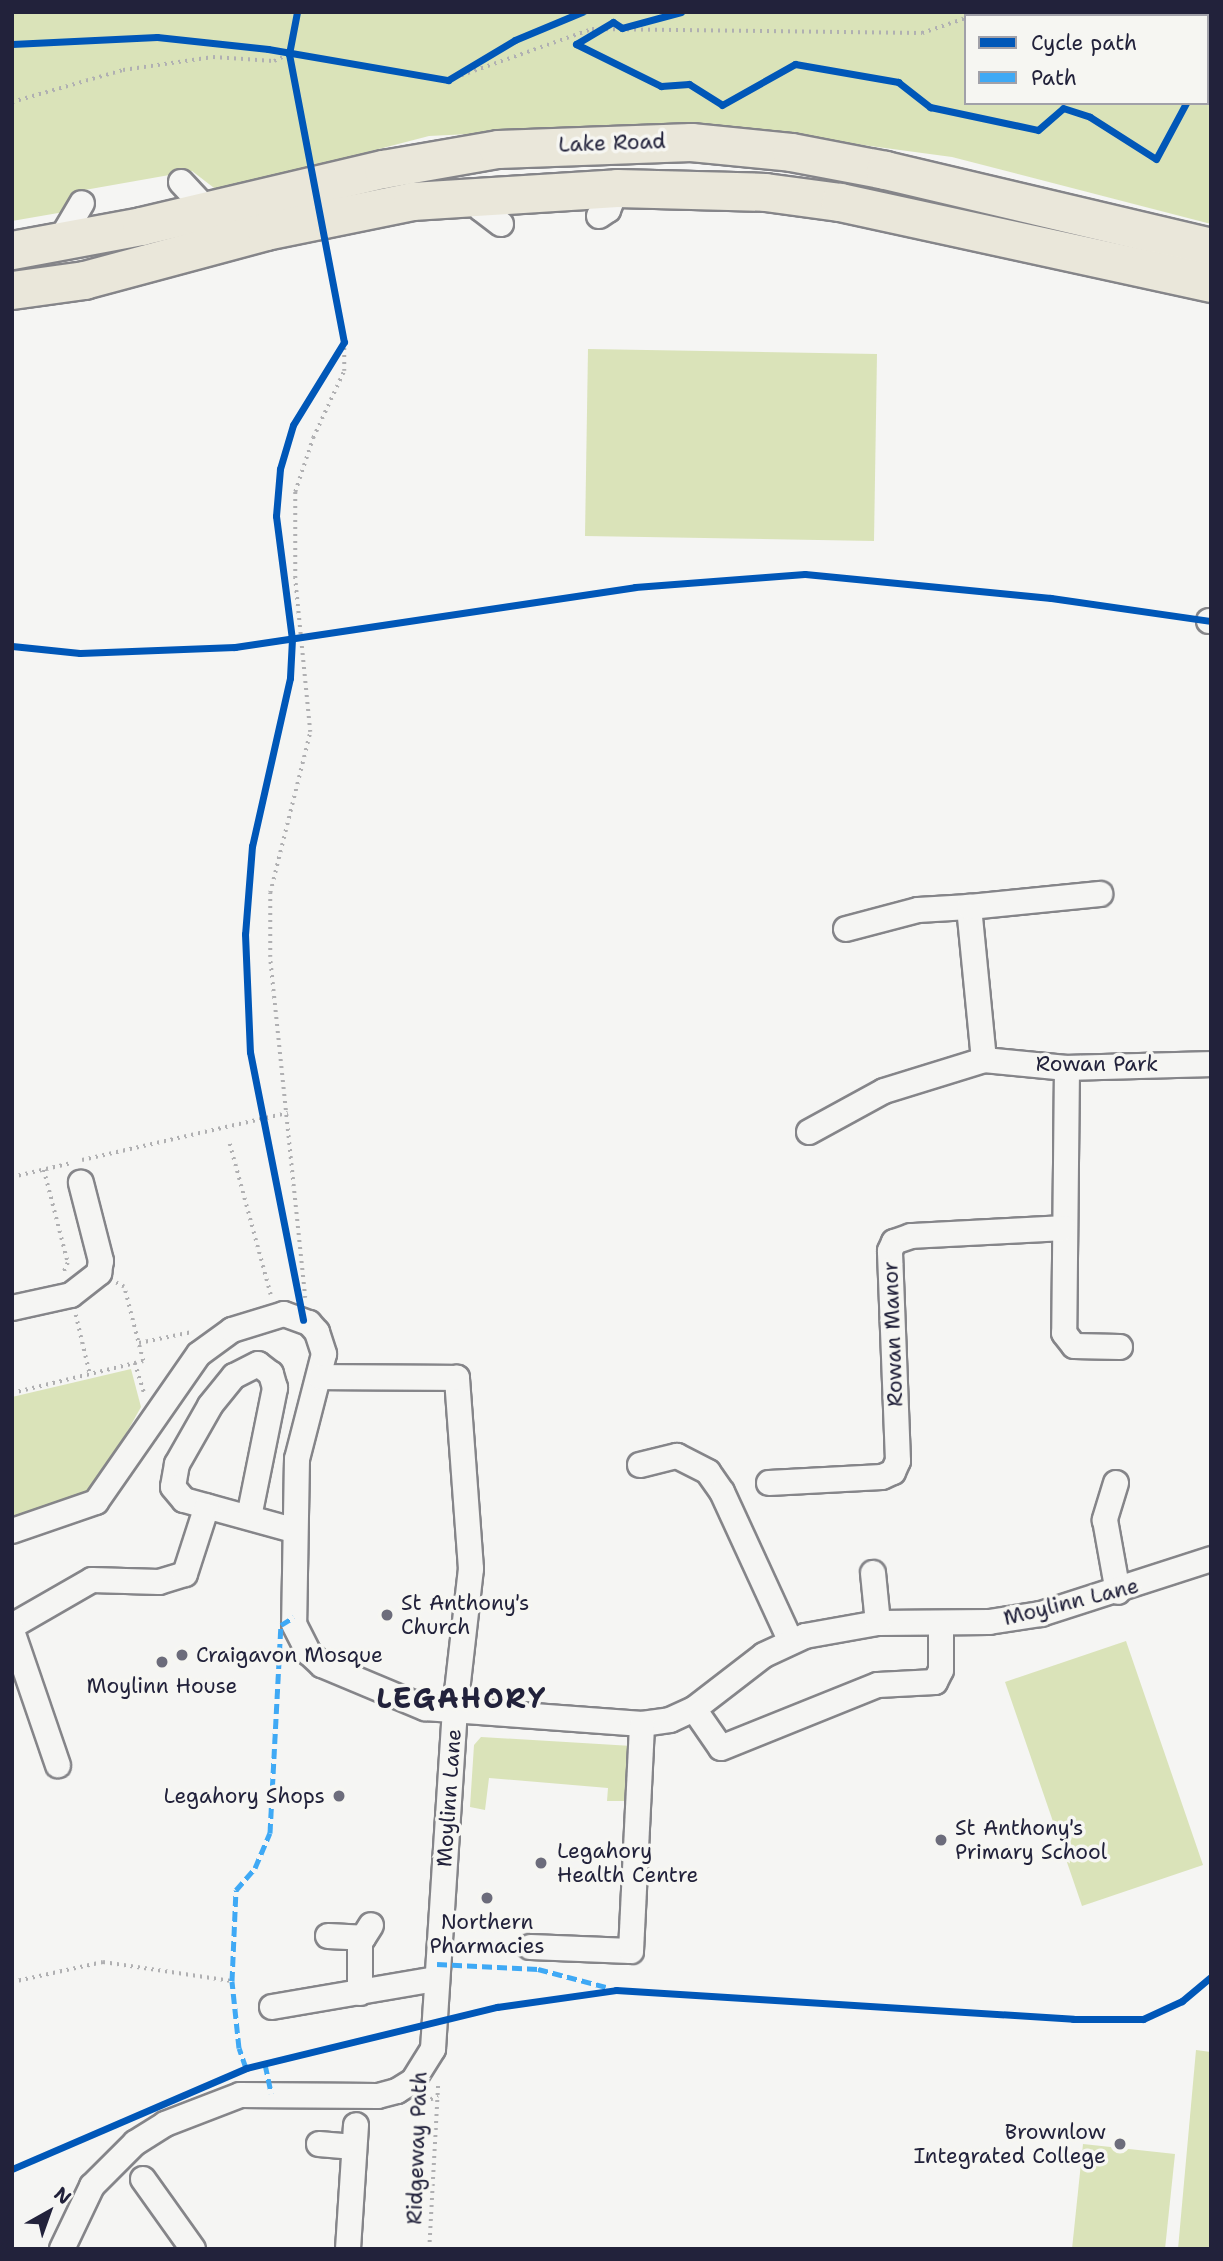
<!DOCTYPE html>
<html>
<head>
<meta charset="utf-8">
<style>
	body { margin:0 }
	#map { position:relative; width:1223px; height:2261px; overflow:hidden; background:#f5f5f3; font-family:"Shantell Sans",sans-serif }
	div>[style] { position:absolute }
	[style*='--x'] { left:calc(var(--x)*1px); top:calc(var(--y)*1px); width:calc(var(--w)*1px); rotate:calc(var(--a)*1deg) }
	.green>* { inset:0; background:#dae3b9 }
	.path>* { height:3.5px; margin-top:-1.75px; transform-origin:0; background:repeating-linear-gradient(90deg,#b0b0b2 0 2px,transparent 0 7px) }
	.roads { filter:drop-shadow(2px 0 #858589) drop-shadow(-2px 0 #858589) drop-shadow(0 2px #858589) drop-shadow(0 -2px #858589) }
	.minor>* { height:24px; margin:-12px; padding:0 12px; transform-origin:12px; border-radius:12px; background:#f5f5f3 }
	.highway>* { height:37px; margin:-18.5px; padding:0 18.5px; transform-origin:18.5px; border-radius:18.5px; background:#eae7da }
	.quiet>* { height:5px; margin-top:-2.5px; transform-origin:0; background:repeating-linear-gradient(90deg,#3fa9f5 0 10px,transparent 0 15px) }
	.cycleway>* { height:7px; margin:-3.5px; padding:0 3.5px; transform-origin:3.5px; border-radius:3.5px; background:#0057b8 }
	.dots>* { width:19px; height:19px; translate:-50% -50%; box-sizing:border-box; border:4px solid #f6f6f2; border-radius:50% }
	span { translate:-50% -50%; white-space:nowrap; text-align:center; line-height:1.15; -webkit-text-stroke:7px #f6f6f2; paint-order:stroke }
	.street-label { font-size:21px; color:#22223b }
	.poi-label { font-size:21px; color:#22223b }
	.left { translate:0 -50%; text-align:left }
	.right { translate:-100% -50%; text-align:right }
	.district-label { font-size:28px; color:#22223b; font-weight:700; letter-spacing:2px }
	.frame { position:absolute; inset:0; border:14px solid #22223b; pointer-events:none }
	.legend { position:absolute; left:964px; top:14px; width:245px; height:91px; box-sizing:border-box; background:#f6f6f2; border:2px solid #a1a1a9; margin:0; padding:9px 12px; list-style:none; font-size:21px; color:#22223b }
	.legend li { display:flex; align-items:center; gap:14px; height:35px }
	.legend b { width:35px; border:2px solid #a1a1a9 }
	.north { position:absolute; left:14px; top:2177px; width:70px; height:70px; -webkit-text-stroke:5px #f6f6f2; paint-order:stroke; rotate:40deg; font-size:19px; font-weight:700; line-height:28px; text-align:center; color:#22223b }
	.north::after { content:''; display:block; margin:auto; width:24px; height:32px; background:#22223b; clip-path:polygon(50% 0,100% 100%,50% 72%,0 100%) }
</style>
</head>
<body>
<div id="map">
	<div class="green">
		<div style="clip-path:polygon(evenodd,12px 12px,1211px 12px,1211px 224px,952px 157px,698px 123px,429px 136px,218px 191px,192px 171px,79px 191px,64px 212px,12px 221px,12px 12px,966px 16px,1207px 16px,1207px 103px,966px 103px,966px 16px)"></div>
		<div style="clip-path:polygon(588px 349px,877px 354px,874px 541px,585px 536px)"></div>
		<div style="clip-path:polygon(131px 1369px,141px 1407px,94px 1491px,12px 1519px,12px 1397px)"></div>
		<div style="clip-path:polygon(1126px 1641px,1203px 1865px,1082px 1906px,1005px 1682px)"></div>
		<div style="clip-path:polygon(481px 1737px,632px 1746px,631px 1801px,607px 1801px,608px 1788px,489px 1778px,485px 1810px,470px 1807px,474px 1745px)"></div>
		<div style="clip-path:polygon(1196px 2050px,1211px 2052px,1211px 2249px,1178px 2249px)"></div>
		<div style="clip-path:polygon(1083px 2144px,1175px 2154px,1165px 2249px,1072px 2249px)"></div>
	</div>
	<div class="path">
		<div style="--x:973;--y:16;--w:12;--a:-20"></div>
		<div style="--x:448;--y:80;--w:153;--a:-19.5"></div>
		<div style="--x:592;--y:29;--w:330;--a:0.7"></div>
		<div style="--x:922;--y:33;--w:46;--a:-18.8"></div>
		<div style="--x:12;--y:102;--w:116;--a:-16.1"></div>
		<div style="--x:123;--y:70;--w:91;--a:-8.2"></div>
		<div style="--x:213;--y:57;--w:61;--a:3.8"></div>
		<div style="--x:274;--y:61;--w:17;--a:-25"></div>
		<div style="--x:230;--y:1144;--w:156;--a:74.8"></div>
		<div style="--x:82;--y:1160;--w:211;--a:-12.9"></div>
		<div style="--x:44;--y:1170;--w:96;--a:75.5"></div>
		<div style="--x:68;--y:1263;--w:10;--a:114"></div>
		<div style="--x:12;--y:1177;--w:61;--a:-13.3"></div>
		<div style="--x:305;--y:1298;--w:343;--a:-95.9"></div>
		<div style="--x:270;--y:957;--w:64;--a:-90"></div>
		<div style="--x:270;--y:893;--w:166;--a:-76"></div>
		<div style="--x:310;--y:732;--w:155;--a:-95.6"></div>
		<div style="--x:295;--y:578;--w:86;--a:-90"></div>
		<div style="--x:295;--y:492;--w:57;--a:-71.6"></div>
		<div style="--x:313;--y:438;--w:74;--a:-65.2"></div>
		<div style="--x:344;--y:371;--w:29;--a:-90"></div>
		<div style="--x:76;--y:1315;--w:61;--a:76.7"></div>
		<div style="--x:139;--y:1343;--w:54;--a:-11.7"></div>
		<div style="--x:135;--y:1363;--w:34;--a:73"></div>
		<div style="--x:12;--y:1393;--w:135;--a:-13.7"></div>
		<div style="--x:143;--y:1361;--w:76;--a:-104.4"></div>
		<div style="--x:124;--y:1287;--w:9;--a:-153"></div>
		<div style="--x:12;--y:1982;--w:93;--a:-12.4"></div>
		<div style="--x:103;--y:1962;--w:130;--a:8.4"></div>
		<div style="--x:412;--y:2109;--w:29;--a:-27"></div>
		<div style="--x:429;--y:2249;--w:166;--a:-86.9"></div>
	</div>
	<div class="roads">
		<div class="minor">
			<div style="--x:181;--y:182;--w:38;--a:47"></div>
			<div style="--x:479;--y:196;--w:13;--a:81"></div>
			<div style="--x:481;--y:209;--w:25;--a:37"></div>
			<div style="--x:599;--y:216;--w:11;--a:-34"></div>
			<div style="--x:608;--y:210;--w:24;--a:-68"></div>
			<div style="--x:59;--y:242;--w:45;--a:-59.5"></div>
			<div style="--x:1209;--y:621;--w:2;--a:0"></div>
			<div style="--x:846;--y:929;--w:74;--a:-14.8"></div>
			<div style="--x:918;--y:910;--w:51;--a:-3.4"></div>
			<div style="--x:984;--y:1060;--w:154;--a:-95.6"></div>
			<div style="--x:969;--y:907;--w:132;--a:-5.7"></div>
			<div style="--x:1067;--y:1068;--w:265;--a:90.6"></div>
			<div style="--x:1064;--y:1333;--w:16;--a:52"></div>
			<div style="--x:1074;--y:1346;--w:46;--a:1.2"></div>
			<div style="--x:809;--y:1132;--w:85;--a:-28.7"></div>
			<div style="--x:884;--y:1091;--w:105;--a:-17.2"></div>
			<div style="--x:984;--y:1060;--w:83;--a:5.5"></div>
			<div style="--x:1067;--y:1068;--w:144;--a:-1.6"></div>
			<div style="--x:12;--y:1308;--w:60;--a:-12.4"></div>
			<div style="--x:71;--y:1295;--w:36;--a:-38"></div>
			<div style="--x:99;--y:1273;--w:12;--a:-81"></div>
			<div style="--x:101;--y:1261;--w:81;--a:-104.4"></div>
			<div style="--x:640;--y:1465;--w:38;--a:-14"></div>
			<div style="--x:677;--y:1456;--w:35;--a:27"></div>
			<div style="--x:708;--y:1472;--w:24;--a:55"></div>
			<div style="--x:722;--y:1492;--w:165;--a:65.3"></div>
			<div style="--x:769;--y:1483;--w:113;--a:-3"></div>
			<div style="--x:882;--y:1477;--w:12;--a:-24"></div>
			<div style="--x:893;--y:1472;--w:12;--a:-66"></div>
			<div style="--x:898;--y:1461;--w:210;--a:-92.2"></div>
			<div style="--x:890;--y:1251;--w:10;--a:-66"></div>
			<div style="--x:894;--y:1242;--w:18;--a:-19"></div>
			<div style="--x:911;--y:1236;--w:152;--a:-3"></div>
			<div style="--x:1116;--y:1483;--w:39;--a:107"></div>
			<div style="--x:1105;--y:1520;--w:73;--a:79.8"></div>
			<div style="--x:249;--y:1517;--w:132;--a:-78.6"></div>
			<div style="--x:275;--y:1388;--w:15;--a:-106"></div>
			<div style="--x:271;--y:1374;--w:16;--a:-142"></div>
			<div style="--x:258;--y:1364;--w:27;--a:153"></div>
			<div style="--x:234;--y:1376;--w:38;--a:129"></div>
			<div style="--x:210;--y:1406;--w:67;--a:119.6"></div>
			<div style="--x:177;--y:1464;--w:23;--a:100"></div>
			<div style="--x:173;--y:1487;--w:17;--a:50"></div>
			<div style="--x:184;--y:1500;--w:113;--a:15.4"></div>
			<div style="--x:12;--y:1531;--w:89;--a:-19"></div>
			<div style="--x:96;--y:1502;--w:180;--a:-55.2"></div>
			<div style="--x:199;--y:1354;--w:41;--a:-36"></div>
			<div style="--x:232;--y:1330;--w:54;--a:-17.1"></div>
			<div style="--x:284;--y:1314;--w:27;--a:20"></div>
			<div style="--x:309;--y:1323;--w:12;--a:48"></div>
			<div style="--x:317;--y:1332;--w:23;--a:72"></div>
			<div style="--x:324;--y:1354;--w:108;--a:104.4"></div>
			<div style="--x:297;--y:1459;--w:165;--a:91"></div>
			<div style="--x:294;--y:1624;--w:33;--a:63"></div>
			<div style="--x:309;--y:1653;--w:18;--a:43"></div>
			<div style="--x:322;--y:1665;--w:112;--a:22.7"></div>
			<div style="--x:425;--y:1708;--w:218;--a:4.2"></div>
			<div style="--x:642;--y:1724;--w:28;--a:-8"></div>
			<div style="--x:670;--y:1720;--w:26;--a:-25"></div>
			<div style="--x:694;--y:1709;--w:88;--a:-37.6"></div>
			<div style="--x:764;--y:1655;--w:45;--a:-24.9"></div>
			<div style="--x:805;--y:1636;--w:74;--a:-10.1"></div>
			<div style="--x:878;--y:1623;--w:111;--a:-0.5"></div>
			<div style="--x:989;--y:1622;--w:53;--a:-8.7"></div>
			<div style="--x:1041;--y:1614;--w:179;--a:-17.9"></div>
			<div style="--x:873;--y:1573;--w:50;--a:84.3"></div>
			<div style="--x:12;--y:1626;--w:92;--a:-29.9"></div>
			<div style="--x:92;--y:1580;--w:67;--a:1.7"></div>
			<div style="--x:159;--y:1582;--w:27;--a:-17"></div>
			<div style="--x:185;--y:1574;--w:71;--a:-72.1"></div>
			<div style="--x:12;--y:1631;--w:142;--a:71.1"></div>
			<div style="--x:694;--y:1709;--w:47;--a:55.3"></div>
			<div style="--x:721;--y:1748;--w:169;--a:-21.9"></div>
			<div style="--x:878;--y:1685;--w:57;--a:-3"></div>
			<div style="--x:935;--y:1682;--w:13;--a:-63"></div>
			<div style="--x:941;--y:1670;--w:45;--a:-90"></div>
			<div style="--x:328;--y:1936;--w:35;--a:3"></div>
			<div style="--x:363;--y:1938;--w:15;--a:-58"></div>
			<div style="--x:360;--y:1938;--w:55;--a:90"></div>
			<div style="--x:530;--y:1947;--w:101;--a:2.3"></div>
			<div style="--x:631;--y:1951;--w:227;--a:-87.2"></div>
			<div style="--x:272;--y:2007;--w:166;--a:-9.7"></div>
			<div style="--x:319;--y:2144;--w:35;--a:5"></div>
			<div style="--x:143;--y:2179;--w:86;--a:54.5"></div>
			<div style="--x:62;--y:2249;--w:70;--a:-64.5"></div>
			<div style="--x:92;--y:2186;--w:61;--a:-45"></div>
			<div style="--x:135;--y:2143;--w:36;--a:-32"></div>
			<div style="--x:165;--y:2124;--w:80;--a:-21.1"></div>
			<div style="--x:240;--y:2095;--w:138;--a:0.4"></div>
			<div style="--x:378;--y:2096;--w:20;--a:-15"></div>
			<div style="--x:397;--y:2091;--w:19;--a:-32"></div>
			<div style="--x:413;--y:2081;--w:38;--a:-58"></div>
			<div style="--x:433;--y:2049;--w:341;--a:-86.3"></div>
			<div style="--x:455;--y:1709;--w:141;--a:-83.5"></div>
			<div style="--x:471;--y:1569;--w:192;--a:-94.2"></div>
			<div style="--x:457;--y:1378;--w:136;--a:-179.6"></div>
			<div style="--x:348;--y:2249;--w:124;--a:-86.3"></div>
		</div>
		<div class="highway">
			<div style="--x:12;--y:250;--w:131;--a:-10.5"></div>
			<div style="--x:141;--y:226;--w:249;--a:-13.3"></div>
			<div style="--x:383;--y:169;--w:117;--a:-9.9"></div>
			<div style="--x:498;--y:149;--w:193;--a:-2.1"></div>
			<div style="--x:691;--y:142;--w:100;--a:5.7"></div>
			<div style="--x:791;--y:152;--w:96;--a:10.8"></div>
			<div style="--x:885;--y:170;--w:335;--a:13.3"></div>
			<div style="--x:12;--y:290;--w:73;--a:-7.9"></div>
			<div style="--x:84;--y:280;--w:188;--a:-15.1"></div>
			<div style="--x:266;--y:231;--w:149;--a:-11.6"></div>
			<div style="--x:412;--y:201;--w:205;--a:-3.6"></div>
			<div style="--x:617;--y:188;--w:148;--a:1.5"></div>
			<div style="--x:765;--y:192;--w:76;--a:7.6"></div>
			<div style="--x:840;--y:202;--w:380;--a:12.3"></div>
		</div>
	</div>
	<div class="quiet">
		<div style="--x:437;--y:1964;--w:101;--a:2.8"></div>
		<div style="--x:538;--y:1969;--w:70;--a:14.8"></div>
		<div style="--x:265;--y:2064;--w:30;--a:78"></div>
		<div style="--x:246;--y:2068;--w:21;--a:-109"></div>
		<div style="--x:239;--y:2048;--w:67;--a:-96"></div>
		<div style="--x:232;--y:1981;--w:91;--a:-87.5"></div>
		<div style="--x:236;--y:1890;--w:29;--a:-49"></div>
		<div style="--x:255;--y:1868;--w:38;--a:-67"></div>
		<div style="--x:270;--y:1833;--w:208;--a:-87"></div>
		<div style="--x:281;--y:1625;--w:15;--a:-32"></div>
	</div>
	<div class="cycleway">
		<div style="--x:297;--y:12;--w:43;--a:100.8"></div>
		<div style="--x:289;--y:54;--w:293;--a:79.2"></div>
		<div style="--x:344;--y:342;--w:97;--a:121.6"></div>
		<div style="--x:293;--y:425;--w:46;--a:106.5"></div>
		<div style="--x:280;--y:469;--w:47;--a:94.9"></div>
		<div style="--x:276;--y:516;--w:124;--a:82.6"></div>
		<div style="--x:292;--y:639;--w:39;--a:93"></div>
		<div style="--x:290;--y:678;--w:172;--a:102.7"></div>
		<div style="--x:252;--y:846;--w:88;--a:94.5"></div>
		<div style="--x:245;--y:934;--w:118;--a:87.6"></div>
		<div style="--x:250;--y:1052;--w:273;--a:78.8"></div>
		<div style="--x:681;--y:12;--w:61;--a:164.8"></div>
		<div style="--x:622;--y:28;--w:11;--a:-146"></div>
		<div style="--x:613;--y:22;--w:43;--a:149.3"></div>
		<div style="--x:576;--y:44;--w:95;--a:26.3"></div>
		<div style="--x:661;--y:86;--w:28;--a:-4"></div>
		<div style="--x:689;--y:84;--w:39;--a:32"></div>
		<div style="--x:722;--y:105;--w:84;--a:-29.3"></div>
		<div style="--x:795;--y:64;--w:105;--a:9.9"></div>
		<div style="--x:898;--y:82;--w:41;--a:38"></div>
		<div style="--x:930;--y:107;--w:110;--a:12"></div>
		<div style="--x:1038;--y:130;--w:33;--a:-41"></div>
		<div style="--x:1063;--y:108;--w:28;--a:18"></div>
		<div style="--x:1090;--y:117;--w:78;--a:32.5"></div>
		<div style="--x:1156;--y:159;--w:64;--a:-61.8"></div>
		<div style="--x:12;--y:44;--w:145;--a:-2.8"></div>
		<div style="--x:157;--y:37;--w:112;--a:6.2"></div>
		<div style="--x:268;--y:49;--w:183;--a:9.8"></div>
		<div style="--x:448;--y:80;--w:78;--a:-30.8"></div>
		<div style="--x:515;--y:40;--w:73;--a:-22.7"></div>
		<div style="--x:12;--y:646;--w:68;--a:5.9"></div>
		<div style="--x:80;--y:653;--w:155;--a:-2.2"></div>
		<div style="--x:235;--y:647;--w:404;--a:-8.5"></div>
		<div style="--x:635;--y:587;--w:170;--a:-4.4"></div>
		<div style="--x:805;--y:574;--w:247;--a:5.6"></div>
		<div style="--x:1051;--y:598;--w:162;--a:8.2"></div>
		<div style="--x:12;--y:2169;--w:255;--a:-23.3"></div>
		<div style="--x:246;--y:2068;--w:258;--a:-13.7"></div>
		<div style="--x:497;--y:2007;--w:120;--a:-8.1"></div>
		<div style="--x:616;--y:1990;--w:458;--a:3.6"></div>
		<div style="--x:1073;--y:2019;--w:70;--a:0"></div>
		<div style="--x:1143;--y:2019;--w:43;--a:-24.8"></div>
		<div style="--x:1182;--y:2001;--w:38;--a:-40"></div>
	</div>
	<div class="dots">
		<div style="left:387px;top:1615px;background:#6c6c7b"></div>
		<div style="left:182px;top:1655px;background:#6c6c7b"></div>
		<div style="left:162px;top:1662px;background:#6c6c7b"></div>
		<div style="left:339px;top:1796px;background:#6c6c7b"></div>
		<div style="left:941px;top:1840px;background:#6c6c7b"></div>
		<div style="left:541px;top:1863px;background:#6c6c7b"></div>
		<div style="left:487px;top:1898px;background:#6c6c7b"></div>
		<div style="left:1120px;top:2144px;background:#6c6c7b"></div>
	</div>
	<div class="street-label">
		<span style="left:612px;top:143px;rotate:-2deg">Lake Road</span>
		<span style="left:1097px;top:1064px">Rowan Park</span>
		<span style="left:893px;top:1334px;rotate:-92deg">Rowan Manor</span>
		<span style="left:1071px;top:1602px;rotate:-14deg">Moylinn Lane</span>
		<span style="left:449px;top:1798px;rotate:-86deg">Moylinn Lane</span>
		<span style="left:417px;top:2148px;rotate:-88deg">Ridgeway Path</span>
	</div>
	<div class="poi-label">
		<span class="left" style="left:401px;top:1615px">St Anthony's<br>Church</span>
		<span class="left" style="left:196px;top:1655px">Craigavon Mosque</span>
		<span style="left:162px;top:1686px">Moylinn House</span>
		<span class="right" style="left:325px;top:1796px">Legahory Shops</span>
		<span class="left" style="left:955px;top:1840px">St Anthony's<br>Primary School</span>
		<span class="left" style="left:557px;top:1863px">Legahory<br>Health Centre</span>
		<span style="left:487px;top:1934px">Northern<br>Pharmacies</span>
		<span class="right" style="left:1106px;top:2144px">Brownlow<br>Integrated College</span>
	</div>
	<div class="district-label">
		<span style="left:462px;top:1698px">LEGAHORY</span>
	</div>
	<div class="frame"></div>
	<ul class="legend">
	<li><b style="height:9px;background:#0057b8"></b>Cycle path</li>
	<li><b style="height:9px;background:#3fa9f5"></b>Path</li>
	</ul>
	<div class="north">N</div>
</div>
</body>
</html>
